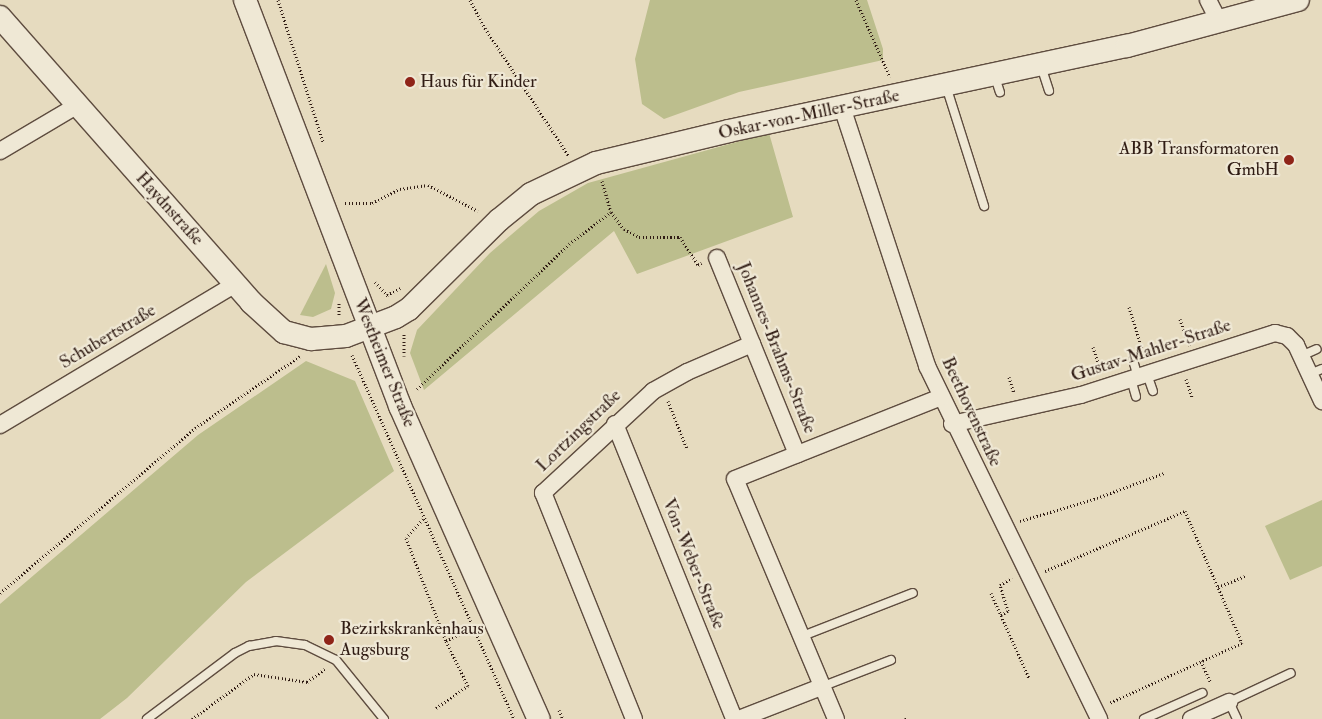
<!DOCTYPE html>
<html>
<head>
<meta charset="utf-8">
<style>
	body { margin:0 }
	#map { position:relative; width:1322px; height:719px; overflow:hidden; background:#e6dbbf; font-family:"IM FELL Double Pica",serif }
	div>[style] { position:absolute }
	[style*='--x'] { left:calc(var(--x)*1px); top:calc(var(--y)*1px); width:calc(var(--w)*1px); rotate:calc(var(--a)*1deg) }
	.green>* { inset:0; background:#bcbe8d }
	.path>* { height:3px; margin-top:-1.5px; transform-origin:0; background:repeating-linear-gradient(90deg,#301c14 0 1px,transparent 0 3.5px) }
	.roads { filter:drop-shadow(1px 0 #5e4c3f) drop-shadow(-1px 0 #5e4c3f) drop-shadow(0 1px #5e4c3f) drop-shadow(0 -1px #5e4c3f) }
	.lane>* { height:8px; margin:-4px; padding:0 4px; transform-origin:4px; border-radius:4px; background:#efe8d5 }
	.street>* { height:16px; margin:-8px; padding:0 8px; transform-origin:8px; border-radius:8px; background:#efe8d5 }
	.secondary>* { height:22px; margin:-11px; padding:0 11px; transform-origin:11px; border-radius:11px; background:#efe8d5 }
	.dots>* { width:14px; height:14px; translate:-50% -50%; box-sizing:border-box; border:2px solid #efe8d5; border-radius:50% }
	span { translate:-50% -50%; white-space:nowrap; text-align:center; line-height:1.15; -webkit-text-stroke:4.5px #efe8d5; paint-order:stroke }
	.poi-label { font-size:18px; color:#301c14 }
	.left { translate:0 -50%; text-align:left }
	.right { translate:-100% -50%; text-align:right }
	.street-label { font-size:18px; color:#301c14 }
</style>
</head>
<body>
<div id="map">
	<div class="green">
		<div style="clip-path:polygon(650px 0,867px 0,883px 49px,883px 60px,739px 92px,664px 119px,642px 104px,635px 59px)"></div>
		<div style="clip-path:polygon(769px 133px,793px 217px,637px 274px,614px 231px,424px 390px,410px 353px,417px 330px,490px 253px,539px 211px,588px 183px)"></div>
		<div style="clip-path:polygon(326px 264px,335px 293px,331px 309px,313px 317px,300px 315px)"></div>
		<div style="clip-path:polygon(306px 361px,355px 381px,394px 471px,246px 582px,127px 698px,100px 719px,0 719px,0 604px,198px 435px)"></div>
		<div style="clip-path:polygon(1322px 500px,1322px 566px,1290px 580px,1265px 526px)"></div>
	</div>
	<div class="path">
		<div style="--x:278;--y:0;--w:149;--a:72.4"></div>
		<div style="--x:470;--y:0;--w:32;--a:62"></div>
		<div style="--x:485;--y:28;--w:152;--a:56.8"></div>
		<div style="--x:856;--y:0;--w:84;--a:66.2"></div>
		<div style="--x:602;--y:181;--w:32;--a:74"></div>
		<div style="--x:611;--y:212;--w:21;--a:53"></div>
		<div style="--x:624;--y:229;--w:17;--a:28"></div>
		<div style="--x:639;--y:237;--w:41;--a:0"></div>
		<div style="--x:680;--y:237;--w:33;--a:57"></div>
		<div style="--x:698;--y:265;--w:4;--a:-27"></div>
		<div style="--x:345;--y:203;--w:27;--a:0"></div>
		<div style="--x:372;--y:203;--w:31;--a:-27"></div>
		<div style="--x:400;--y:189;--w:28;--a:-8"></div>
		<div style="--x:428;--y:185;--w:56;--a:27.5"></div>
		<div style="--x:375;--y:282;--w:19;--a:47"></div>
		<div style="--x:387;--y:295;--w:15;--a:-28"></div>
		<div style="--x:339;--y:303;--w:13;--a:90"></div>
		<div style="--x:1129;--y:307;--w:47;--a:72.7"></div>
		<div style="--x:1180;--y:319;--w:28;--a:71"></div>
		<div style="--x:404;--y:334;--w:22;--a:90"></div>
		<div style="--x:1093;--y:347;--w:26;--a:72"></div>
		<div style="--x:352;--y:355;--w:398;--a:66"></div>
		<div style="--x:1009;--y:377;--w:17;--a:73"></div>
		<div style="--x:1186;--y:379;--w:19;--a:72"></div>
		<div style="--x:417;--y:389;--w:210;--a:-43.6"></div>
		<div style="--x:569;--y:244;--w:53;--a:-37.3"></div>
		<div style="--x:668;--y:401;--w:52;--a:68.4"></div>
		<div style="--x:423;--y:519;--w:25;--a:132"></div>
		<div style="--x:406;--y:538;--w:110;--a:68.8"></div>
		<div style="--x:1020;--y:521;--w:80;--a:-16.6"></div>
		<div style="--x:1097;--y:498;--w:72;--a:-20.5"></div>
		<div style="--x:1045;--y:571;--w:152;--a:-23.2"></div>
		<div style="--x:1185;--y:511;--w:144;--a:66.6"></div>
		<div style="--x:1242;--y:643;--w:146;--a:155.7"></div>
		<div style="--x:1218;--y:587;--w:31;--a:-22"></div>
		<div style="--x:0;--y:593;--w:255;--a:-40.2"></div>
		<div style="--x:195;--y:428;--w:127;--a:-34.4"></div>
		<div style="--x:991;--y:593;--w:93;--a:65.9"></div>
		<div style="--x:1001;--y:615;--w:8;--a:-30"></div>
		<div style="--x:1008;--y:611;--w:27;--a:-107"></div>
		<div style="--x:1000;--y:585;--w:14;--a:-30"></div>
		<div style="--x:1201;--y:661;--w:24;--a:66"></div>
		<div style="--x:436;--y:708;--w:39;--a:-35"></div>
		<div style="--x:468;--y:686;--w:50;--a:-116.1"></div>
		<div style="--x:446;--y:641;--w:29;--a:-27"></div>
		<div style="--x:559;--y:710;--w:10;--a:66"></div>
		<div style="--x:192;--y:719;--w:77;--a:-36"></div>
		<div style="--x:254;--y:674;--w:54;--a:8.6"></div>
		<div style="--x:307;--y:682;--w:22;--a:-36"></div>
		<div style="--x:905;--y:719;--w:2;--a:-27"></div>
	</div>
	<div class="roads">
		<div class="lane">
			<div style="--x:1041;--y:66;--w:26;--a:72"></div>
			<div style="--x:995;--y:77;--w:16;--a:72"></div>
			<div style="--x:946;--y:86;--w:126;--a:72.4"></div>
			<div style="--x:1301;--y:356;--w:17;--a:-24"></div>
			<div style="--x:1133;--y:360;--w:18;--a:74"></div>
			<div style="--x:1147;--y:374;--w:18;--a:71"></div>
			<div style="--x:1310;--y:374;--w:13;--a:-23"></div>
			<div style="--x:1131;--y:379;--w:18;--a:74"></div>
			<div style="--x:800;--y:637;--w:121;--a:-21.3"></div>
			<div style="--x:821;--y:687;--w:75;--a:-21.1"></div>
			<div style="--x:147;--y:719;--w:110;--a:-36.9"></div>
			<div style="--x:235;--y:653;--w:16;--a:-27"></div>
			<div style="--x:249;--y:646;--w:27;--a:-10"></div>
			<div style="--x:276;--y:641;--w:29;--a:8"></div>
			<div style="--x:305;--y:645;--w:34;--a:26"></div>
			<div style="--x:336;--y:660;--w:76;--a:50.9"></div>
			<div style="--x:1144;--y:719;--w:64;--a:-24.1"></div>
			<div style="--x:1237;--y:719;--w:19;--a:-115"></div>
			<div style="--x:1229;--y:702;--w:68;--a:-25.1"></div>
		</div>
		<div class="street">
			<div style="--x:1208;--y:0;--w:25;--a:63"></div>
			<div style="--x:842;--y:107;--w:273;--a:71.8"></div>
			<div style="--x:927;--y:366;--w:393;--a:64"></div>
			<div style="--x:0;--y:151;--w:88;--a:-30.6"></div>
			<div style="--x:717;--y:258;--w:212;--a:67.8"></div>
			<div style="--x:615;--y:424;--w:318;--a:68"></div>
			<div style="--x:952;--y:424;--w:132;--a:-12.7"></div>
			<div style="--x:1081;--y:395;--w:204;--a:-17.7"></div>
			<div style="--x:1275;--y:333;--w:12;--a:14"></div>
			<div style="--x:1287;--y:336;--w:13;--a:45"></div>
			<div style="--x:1296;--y:345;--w:62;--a:65.1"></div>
			<div style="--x:0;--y:425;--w:275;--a:-30.9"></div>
			<div style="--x:634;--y:719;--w:244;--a:-111.9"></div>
			<div style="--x:543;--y:493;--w:150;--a:-42.8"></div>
			<div style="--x:653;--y:391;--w:39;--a:-29"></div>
			<div style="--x:687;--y:372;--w:71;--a:-23.3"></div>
			<div style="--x:739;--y:719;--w:88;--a:-21.3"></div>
			<div style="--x:836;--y:719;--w:260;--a:-112.8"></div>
			<div style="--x:735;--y:479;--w:222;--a:-21.7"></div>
			<div style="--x:1191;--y:719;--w:42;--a:-24.1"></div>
		</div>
		<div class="secondary">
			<div style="--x:245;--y:0;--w:435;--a:69.1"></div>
			<div style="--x:400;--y:406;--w:342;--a:66.1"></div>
			<div style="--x:0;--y:17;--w:380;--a:48.6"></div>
			<div style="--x:251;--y:302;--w:45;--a:42.3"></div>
			<div style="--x:284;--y:332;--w:28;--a:15"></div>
			<div style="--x:311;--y:339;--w:35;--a:-5"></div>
			<div style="--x:346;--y:336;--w:53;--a:-20.8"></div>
			<div style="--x:396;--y:317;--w:15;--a:-32"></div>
			<div style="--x:409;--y:309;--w:127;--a:-44.7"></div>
			<div style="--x:499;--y:220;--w:41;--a:-39.1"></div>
			<div style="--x:531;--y:194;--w:72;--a:-25.5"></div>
			<div style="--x:596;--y:163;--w:137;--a:-13.5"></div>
			<div style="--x:729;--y:131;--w:407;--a:-12.1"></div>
			<div style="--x:1127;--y:46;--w:177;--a:-15.1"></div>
		</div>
	</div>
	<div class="dots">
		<div style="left:410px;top:82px;background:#8f2418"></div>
		<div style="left:1289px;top:160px;background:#8f2418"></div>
		<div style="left:329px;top:640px;background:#8f2418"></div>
	</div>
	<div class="poi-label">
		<span class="left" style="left:420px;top:82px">Haus für Kinder</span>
		<span class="right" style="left:1279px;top:160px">ABB Transformatoren<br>GmbH</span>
		<span class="left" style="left:340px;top:640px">Bezirkskrankenhaus<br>Augsburg</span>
	</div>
	<div class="street-label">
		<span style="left:809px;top:115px;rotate:-12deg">Oskar-von-Miller-Straße</span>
		<span style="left:169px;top:209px;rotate:48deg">Haydnstraße</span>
		<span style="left:108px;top:337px;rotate:-31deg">Schubertstraße</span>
		<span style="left:776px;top:348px;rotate:68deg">Johannes-Brahms-Straße</span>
		<span style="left:1151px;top:351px;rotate:-18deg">Gustav-Mahler-Straße</span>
		<span style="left:384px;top:363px;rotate:68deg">Westheimer Straße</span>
		<span style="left:971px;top:412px;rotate:65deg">Beethovenstraße</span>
		<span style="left:579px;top:431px;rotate:-44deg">Lortzingstraße</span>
		<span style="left:693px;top:564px;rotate:68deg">Von-Weber-Straße</span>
	</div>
</div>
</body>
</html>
